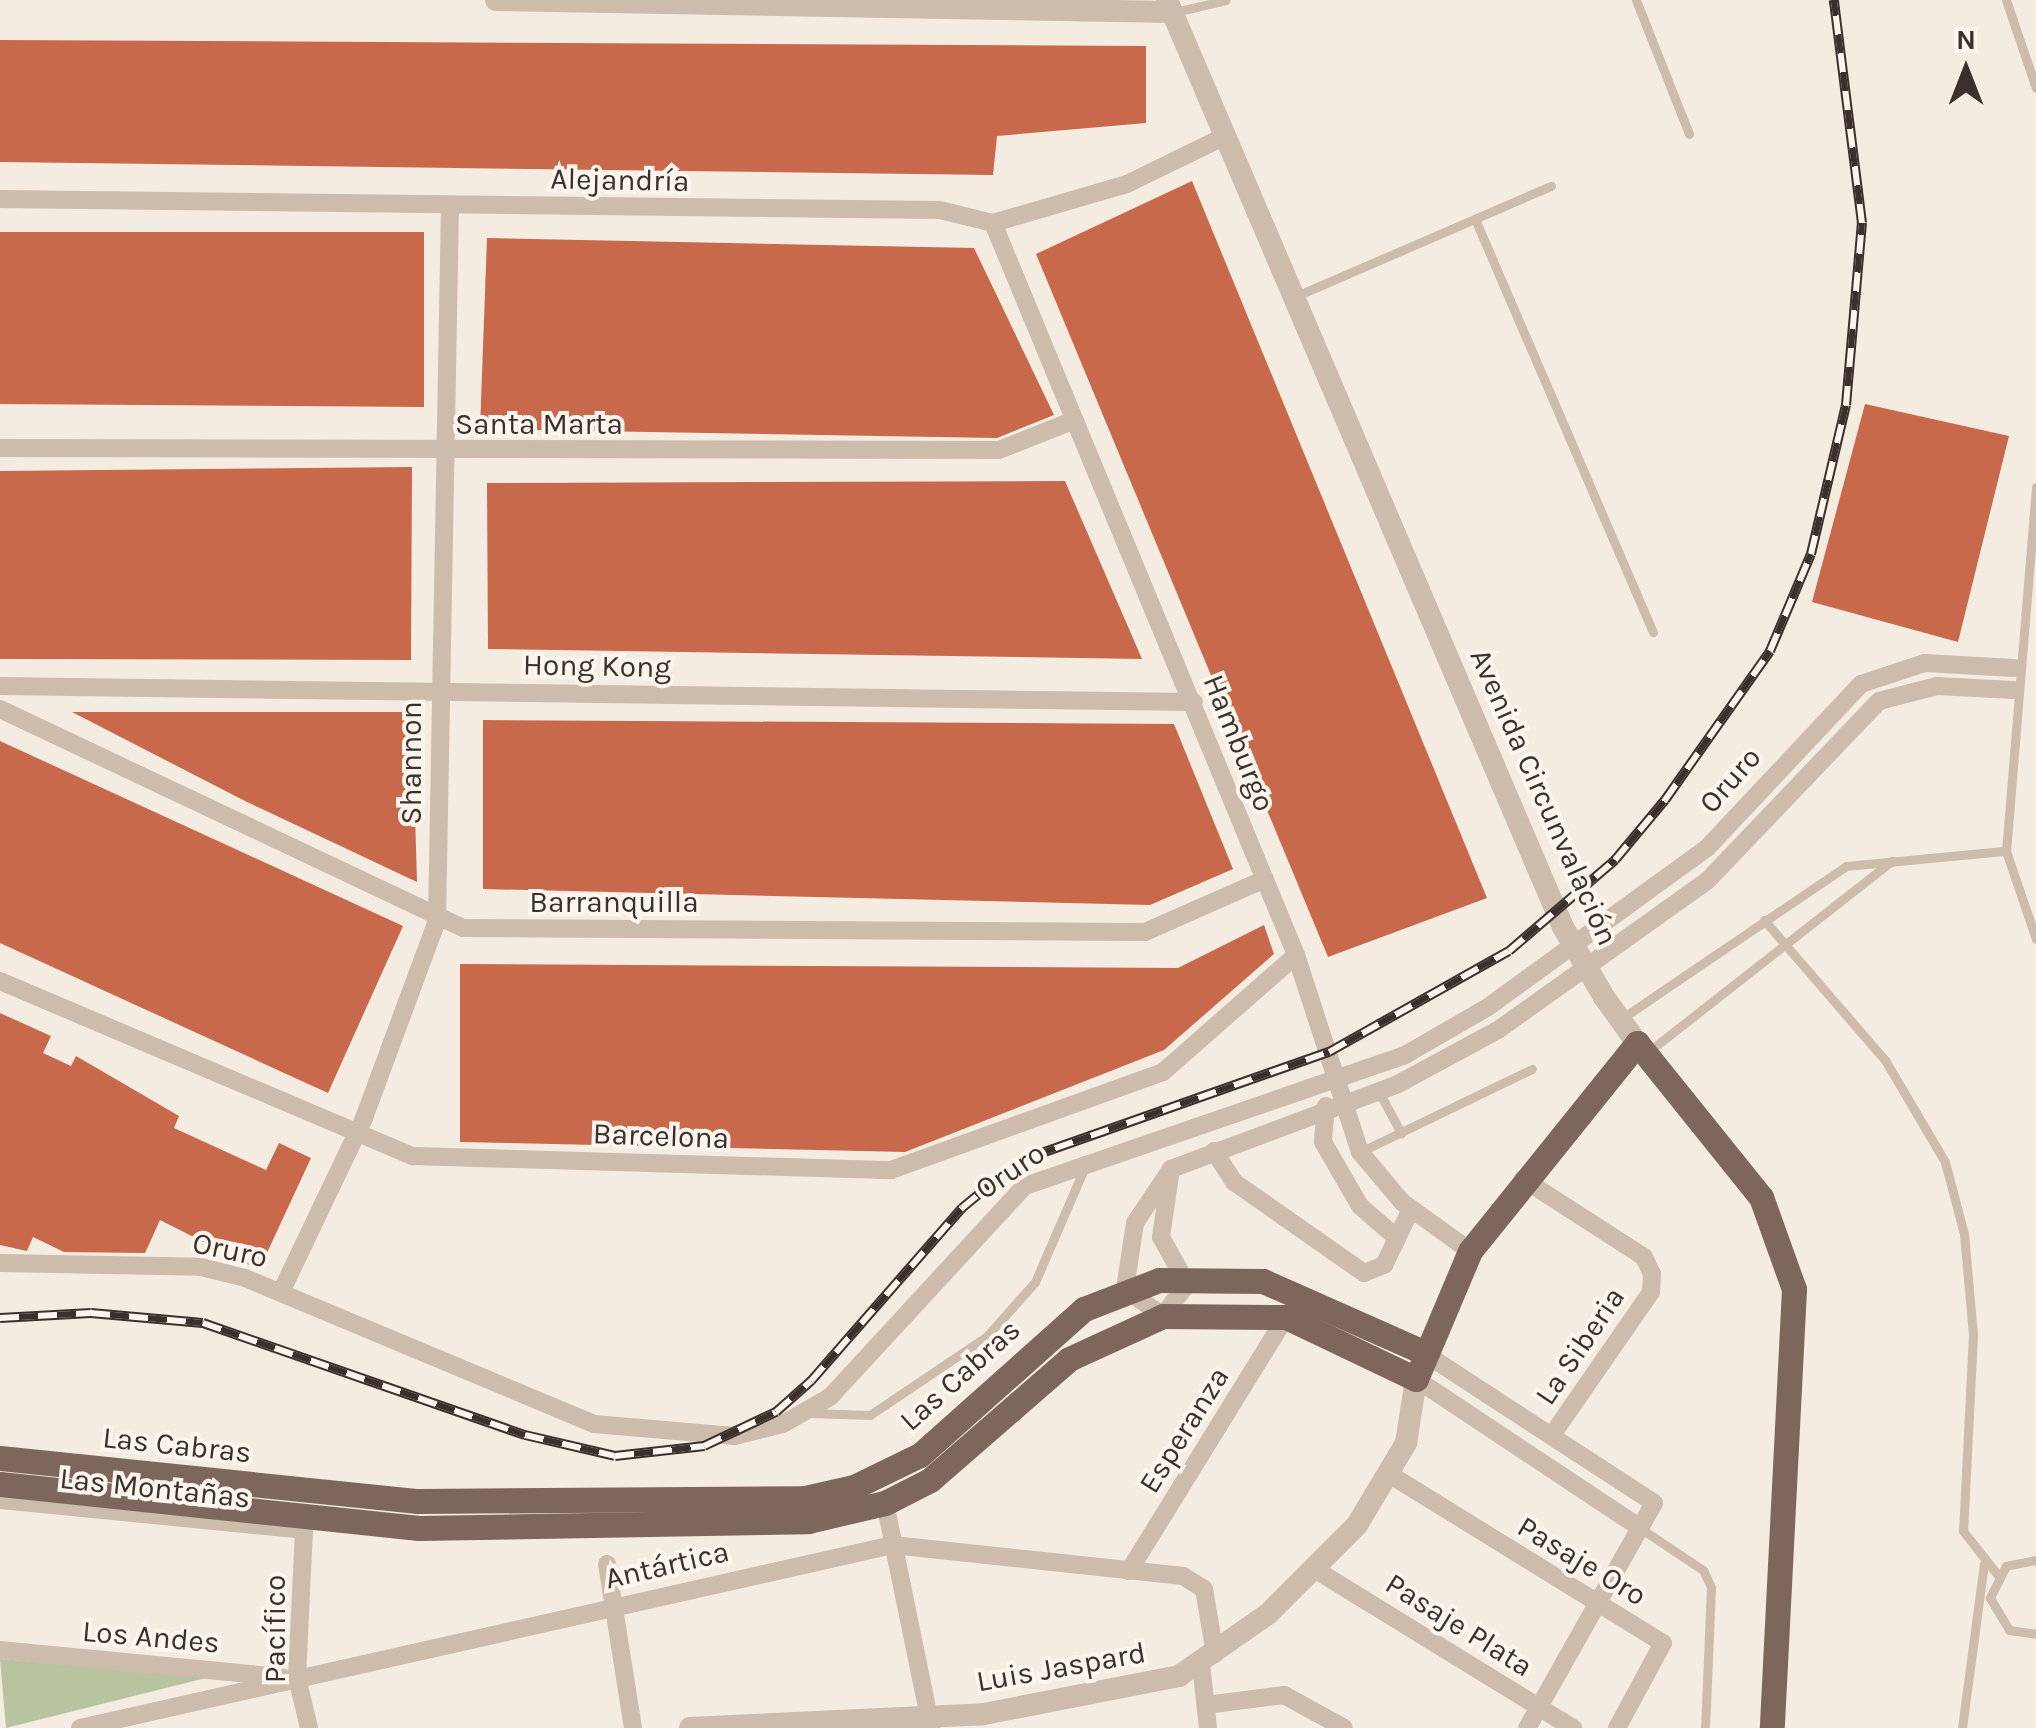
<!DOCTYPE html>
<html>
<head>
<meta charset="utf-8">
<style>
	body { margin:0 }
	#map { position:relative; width:2036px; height:1728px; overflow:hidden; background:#f4ebe1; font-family:Karla,sans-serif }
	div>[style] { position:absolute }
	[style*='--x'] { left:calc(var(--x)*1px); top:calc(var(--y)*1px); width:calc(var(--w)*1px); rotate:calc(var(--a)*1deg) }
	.green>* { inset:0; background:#b8c4a0 }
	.building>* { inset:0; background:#c8694b }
	.service>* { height:9px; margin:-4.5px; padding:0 4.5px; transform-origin:4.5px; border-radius:4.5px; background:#cdbbac }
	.minor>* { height:18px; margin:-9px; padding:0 9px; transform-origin:9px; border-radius:9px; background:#cdbbac }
	.tertiary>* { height:22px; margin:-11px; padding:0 11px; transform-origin:11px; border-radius:11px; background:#cdbbac }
	.primary>* { height:25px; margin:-12.5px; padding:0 12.5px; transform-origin:12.5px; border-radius:12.5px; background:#7d675c }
	.rail>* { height:10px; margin-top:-5px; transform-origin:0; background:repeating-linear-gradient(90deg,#fbf5ee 0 19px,#3b302b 0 38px); box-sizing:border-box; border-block:2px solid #3b302b }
	.tertiary-bridge>* { height:22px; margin:-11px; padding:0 11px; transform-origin:11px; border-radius:11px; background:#cdbbac }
	span { translate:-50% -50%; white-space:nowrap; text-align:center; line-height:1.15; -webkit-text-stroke:8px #fbf5ee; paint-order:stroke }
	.street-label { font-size:30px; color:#3b302b }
	.north { position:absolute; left:1916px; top:20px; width:100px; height:100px; -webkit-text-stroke:8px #fbf5ee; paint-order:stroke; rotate:0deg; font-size:28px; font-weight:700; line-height:40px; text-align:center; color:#3b302b }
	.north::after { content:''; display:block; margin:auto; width:35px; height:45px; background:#3b302b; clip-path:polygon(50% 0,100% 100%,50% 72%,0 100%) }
</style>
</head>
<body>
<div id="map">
	<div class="green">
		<div style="clip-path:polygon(0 1659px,210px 1677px,6px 1728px)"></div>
	</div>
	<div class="building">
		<div style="clip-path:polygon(0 40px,1146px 46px,1146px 123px,997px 136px,993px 175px,0 162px)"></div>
		<div style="clip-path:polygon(1192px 181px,1487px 898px,1328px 957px,1036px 254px)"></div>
		<div style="clip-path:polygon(0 232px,424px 232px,424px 407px,0 404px)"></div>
		<div style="clip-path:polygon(487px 238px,974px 248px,1054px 415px,997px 438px,480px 429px)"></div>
		<div style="clip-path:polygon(1865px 404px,2009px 436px,1958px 642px,1812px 602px)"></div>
		<div style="clip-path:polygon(412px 467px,411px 660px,0 659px,0 471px)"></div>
		<div style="clip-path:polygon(1065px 481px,1142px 659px,488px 649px,487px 483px)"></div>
		<div style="clip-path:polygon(72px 712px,412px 712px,417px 882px,245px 801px)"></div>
		<div style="clip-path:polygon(483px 720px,1174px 724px,1233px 869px,1150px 905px,483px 889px)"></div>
		<div style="clip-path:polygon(0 741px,403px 926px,328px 1093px,0 943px)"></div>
		<div style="clip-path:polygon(1264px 925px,1274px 954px,1164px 1050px,905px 1152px,460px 1142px,460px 964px,1178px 968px)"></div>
		<div style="clip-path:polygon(0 1013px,51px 1036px,43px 1053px,71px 1066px,76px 1056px,179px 1116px,174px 1128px,266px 1170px,279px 1143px,311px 1158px,259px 1270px,160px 1220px,145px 1253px,64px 1252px,33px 1237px,27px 1251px,0 1245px)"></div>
	</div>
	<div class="service">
		<div style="--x:1636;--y:0;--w:144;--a:68.4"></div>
		<div style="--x:2006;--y:0;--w:93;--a:71.2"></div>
		<div style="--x:1175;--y:12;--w:52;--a:-13.2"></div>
		<div style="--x:1475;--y:219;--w:450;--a:66.7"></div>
		<div style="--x:1294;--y:297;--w:280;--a:-23.4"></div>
		<div style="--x:2036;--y:487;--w:365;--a:94.7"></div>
		<div style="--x:2006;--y:851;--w:93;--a:71.2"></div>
		<div style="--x:1764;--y:920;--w:185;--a:49.2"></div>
		<div style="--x:1885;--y:1060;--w:118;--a:59.5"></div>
		<div style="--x:1945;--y:1162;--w:74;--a:75.2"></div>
		<div style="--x:1964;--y:1234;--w:101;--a:84.9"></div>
		<div style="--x:1973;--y:1335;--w:196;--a:92.9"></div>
		<div style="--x:1963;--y:1531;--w:55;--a:51.7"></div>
		<div style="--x:1621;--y:1019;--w:272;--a:-34.2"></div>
		<div style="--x:1846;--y:866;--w:161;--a:-5.4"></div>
		<div style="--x:1648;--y:1052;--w:310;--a:-38.1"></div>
		<div style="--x:1379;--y:1092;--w:47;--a:61.8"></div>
		<div style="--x:1360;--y:1152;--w:191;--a:-25.8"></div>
		<div style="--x:809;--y:1413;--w:61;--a:1.9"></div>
		<div style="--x:870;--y:1415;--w:141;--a:-34"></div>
		<div style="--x:987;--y:1336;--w:72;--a:-48.4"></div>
		<div style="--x:1035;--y:1282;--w:123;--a:-66.6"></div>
		<div style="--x:1640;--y:1528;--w:76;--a:33.7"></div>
		<div style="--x:1703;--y:1570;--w:19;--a:65"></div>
		<div style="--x:1711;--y:1587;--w:141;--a:92.4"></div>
		<div style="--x:2036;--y:1560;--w:31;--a:169"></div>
		<div style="--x:2006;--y:1566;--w:36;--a:117"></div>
		<div style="--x:1990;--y:1598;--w:37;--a:59"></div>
		<div style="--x:2009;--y:1630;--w:27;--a:8"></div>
		<div style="--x:1962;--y:1728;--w:165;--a:-82.4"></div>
	</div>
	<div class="minor">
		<div style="--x:0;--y:199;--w:940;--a:0.67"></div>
		<div style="--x:940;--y:210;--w:55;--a:13.8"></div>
		<div style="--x:993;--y:223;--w:140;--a:-16.2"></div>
		<div style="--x:1127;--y:184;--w:105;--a:-26.1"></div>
		<div style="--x:993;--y:223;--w:792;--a:67.51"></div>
		<div style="--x:1296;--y:955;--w:207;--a:72"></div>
		<div style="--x:1360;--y:1152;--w:65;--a:50"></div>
		<div style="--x:1402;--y:1202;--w:84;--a:35.8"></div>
		<div style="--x:0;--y:448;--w:999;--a:0.11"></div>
		<div style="--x:999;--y:450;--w:79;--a:-21.7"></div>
		<div style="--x:0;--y:686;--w:1194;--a:0.77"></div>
		<div style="--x:0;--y:709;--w:512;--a:25.31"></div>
		<div style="--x:463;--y:928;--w:682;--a:0.34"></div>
		<div style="--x:1145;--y:932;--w:131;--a:-23.8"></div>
		<div style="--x:0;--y:981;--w:449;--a:23"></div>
		<div style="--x:413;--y:1156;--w:478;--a:1.7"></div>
		<div style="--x:891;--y:1170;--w:289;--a:-19.8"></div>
		<div style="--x:1163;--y:1072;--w:177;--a:-41.3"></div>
		<div style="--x:1326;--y:1106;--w:36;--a:95"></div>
		<div style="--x:1323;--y:1142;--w:74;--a:60"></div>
		<div style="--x:1360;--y:1206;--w:49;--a:40.9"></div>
		<div style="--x:1397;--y:1238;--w:32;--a:-64"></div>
		<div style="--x:1214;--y:1151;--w:37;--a:57"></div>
		<div style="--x:1234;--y:1182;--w:159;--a:35"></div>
		<div style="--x:1364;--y:1273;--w:22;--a:-22"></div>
		<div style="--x:1384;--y:1265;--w:30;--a:-64"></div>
		<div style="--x:1171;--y:1169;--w:69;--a:98.4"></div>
		<div style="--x:1161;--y:1237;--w:54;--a:61"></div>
		<div style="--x:1187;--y:1284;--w:40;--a:127"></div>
		<div style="--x:1163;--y:1316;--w:47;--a:-144.6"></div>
		<div style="--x:1125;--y:1289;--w:67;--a:-81.4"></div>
		<div style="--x:1135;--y:1223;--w:65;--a:-56.3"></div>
		<div style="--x:1171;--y:1169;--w:242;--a:-20.5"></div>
		<div style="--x:1398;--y:1084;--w:114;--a:-28.4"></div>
		<div style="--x:1498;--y:1030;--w:258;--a:-35.5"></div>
		<div style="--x:1708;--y:880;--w:248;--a:-46.3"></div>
		<div style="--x:1879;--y:701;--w:60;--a:-14.5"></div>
		<div style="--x:1937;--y:686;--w:76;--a:3"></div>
		<div style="--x:1523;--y:1179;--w:144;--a:32.8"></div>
		<div style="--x:1644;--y:1257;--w:19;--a:65"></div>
		<div style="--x:1652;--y:1274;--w:18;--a:93"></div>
		<div style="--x:1651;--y:1292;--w:170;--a:124.7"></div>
		<div style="--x:0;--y:1263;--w:201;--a:1.1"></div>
		<div style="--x:201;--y:1267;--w:45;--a:14"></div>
		<div style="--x:245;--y:1278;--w:378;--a:22.7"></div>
		<div style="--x:594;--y:1424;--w:141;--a:4.9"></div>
		<div style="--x:734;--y:1436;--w:50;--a:-13.8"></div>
		<div style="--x:783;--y:1424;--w:54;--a:-29.9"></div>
		<div style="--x:830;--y:1397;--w:287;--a:-47.3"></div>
		<div style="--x:1025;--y:1186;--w:402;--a:-19"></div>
		<div style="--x:1405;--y:1055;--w:96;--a:-30"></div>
		<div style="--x:1488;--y:1007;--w:271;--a:-36"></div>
		<div style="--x:1707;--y:848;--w:225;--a:-46.8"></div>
		<div style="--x:1861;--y:684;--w:67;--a:-18.2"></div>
		<div style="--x:1925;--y:663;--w:89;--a:3.2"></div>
		<div style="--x:282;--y:1290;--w:191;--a:-64.5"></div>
		<div style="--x:364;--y:1118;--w:210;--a:-69.7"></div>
		<div style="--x:437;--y:921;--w:716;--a:-88.96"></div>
		<div style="--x:1421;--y:1351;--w:278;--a:33.1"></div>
		<div style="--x:1654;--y:1503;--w:258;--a:119.4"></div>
		<div style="--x:1416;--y:1379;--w:269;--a:33.6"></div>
		<div style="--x:1389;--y:1474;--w:322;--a:31.7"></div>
		<div style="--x:1663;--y:1643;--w:97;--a:118.4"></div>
		<div style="--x:0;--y:1500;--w:305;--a:5.6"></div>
		<div style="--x:304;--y:1530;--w:148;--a:92.7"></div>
		<div style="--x:297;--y:1678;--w:51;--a:76.5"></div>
		<div style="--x:885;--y:1503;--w:230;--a:78.4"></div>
		<div style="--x:607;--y:1564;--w:166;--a:81"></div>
		<div style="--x:1316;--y:1570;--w:302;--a:31.6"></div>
		<div style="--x:1129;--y:1571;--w:299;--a:-58.3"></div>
		<div style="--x:0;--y:1650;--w:283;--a:5.5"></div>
		<div style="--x:1201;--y:1664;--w:64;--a:83.8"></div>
		<div style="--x:1206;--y:1705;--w:79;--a:-7.3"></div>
		<div style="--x:1284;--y:1695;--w:68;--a:28.8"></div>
		<div style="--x:80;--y:1728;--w:833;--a:-12.69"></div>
		<div style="--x:893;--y:1545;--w:292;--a:6.1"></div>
		<div style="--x:1183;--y:1576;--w:25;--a:32"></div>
		<div style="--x:1204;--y:1589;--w:66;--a:80.4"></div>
	</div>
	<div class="tertiary">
		<div style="--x:496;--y:0;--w:676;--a:1.02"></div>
		<div style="--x:1167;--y:0;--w:1008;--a:66.87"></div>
		<div style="--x:1604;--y:997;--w:57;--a:54.3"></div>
		<div style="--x:690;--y:1728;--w:294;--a:-2.7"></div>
		<div style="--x:984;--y:1714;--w:199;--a:-11"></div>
		<div style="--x:1179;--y:1676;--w:108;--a:-34.9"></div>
		<div style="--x:1268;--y:1614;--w:126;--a:-45"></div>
		<div style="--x:1357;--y:1525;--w:96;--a:-59.1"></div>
		<div style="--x:1406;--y:1443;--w:65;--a:-81.1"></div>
	</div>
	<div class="primary">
		<div style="--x:0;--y:1458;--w:420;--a:5.9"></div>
		<div style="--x:418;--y:1501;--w:387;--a:-0.4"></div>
		<div style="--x:805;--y:1498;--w:50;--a:-12.7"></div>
		<div style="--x:854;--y:1487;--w:73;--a:-25.9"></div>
		<div style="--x:920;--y:1455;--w:220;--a:-41.7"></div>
		<div style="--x:1084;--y:1309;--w:80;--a:-21.1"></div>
		<div style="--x:1159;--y:1280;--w:104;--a:0.6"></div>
		<div style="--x:1263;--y:1281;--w:173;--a:23.9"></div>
		<div style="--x:0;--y:1484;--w:421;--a:6"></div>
		<div style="--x:419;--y:1528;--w:389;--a:-1"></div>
		<div style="--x:808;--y:1521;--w:79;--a:-13.2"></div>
		<div style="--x:885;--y:1503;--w:51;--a:-27.1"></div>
		<div style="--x:930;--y:1480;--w:184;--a:-41"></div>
		<div style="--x:1069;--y:1359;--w:103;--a:-24.6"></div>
		<div style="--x:1163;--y:1316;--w:123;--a:0.5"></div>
		<div style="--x:1286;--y:1317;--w:144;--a:25.5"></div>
		<div style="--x:1416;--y:1379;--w:139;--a:-67.1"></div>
		<div style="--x:1470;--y:1251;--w:267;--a:-51.2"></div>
		<div style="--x:1637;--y:1043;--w:198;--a:51.2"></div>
		<div style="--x:1761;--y:1197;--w:98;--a:70.3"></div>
		<div style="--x:1794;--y:1289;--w:440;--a:92.9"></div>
	</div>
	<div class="rail">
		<div style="--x:0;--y:1318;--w:91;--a:-3.1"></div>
		<div style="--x:91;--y:1313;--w:112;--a:5.1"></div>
		<div style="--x:203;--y:1323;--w:341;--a:19.2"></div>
		<div style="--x:525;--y:1435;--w:92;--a:13.1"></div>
		<div style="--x:615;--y:1456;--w:90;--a:-6.4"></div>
		<div style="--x:704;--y:1446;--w:80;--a:-25.3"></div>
		<div style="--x:776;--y:1412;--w:47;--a:-41.5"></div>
		<div style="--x:811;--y:1381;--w:230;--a:-48.9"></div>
		<div style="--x:962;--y:1208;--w:74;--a:-39.5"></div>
		<div style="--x:1019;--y:1161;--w:329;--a:-19.4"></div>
		<div style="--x:1329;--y:1052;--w:206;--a:-29.3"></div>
		<div style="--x:1509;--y:951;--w:140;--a:-40.6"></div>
		<div style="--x:1615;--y:860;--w:78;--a:-50.2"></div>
		<div style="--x:1665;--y:800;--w:182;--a:-54.8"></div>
		<div style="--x:1770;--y:651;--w:105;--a:-67.1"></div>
		<div style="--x:1811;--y:554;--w:153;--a:-76.8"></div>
		<div style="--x:1846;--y:405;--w:183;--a:-85"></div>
		<div style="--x:1862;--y:223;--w:225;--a:-97.2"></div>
	</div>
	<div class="tertiary-bridge">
		<div style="--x:1563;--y:927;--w:81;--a:59.6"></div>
	</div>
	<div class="street-label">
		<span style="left:620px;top:180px;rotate:1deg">Alejandría</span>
		<span style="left:539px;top:424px">Santa Marta</span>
		<span style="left:597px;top:666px;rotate:1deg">Hong Kong</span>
		<span style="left:1239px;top:743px;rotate:68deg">Hamburgo</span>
		<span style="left:411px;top:763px;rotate:-90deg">Shannon</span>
		<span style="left:1730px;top:780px;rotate:-49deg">Oruro</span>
		<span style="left:1544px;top:797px;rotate:66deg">Avenida Circunvalación</span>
		<span style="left:614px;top:902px">Barranquilla</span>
		<span style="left:661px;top:1136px;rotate:2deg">Barcelona</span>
		<span style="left:1010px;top:1171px;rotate:-34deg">Oruro</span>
		<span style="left:230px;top:1250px;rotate:12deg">Oruro</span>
		<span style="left:1580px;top:1346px;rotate:-56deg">La Siberia</span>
		<span style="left:960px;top:1375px;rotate:-42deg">Las Cabras</span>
		<span style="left:1184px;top:1430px;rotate:-58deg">Esperanza</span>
		<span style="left:177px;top:1445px;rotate:6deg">Las Cabras</span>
		<span style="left:155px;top:1488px;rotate:6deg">Las Montañas</span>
		<span style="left:1582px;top:1561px;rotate:31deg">Pasaje Oro</span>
		<span style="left:667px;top:1565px;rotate:-13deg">Antártica</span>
		<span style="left:1459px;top:1625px;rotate:32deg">Pasaje Plata</span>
		<span style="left:275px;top:1629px;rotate:-90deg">Pacífico</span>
		<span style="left:151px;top:1637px;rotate:5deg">Los Andes</span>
		<span style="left:1061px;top:1667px;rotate:-10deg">Luis Jaspard</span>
	</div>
	<div class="north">N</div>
</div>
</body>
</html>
